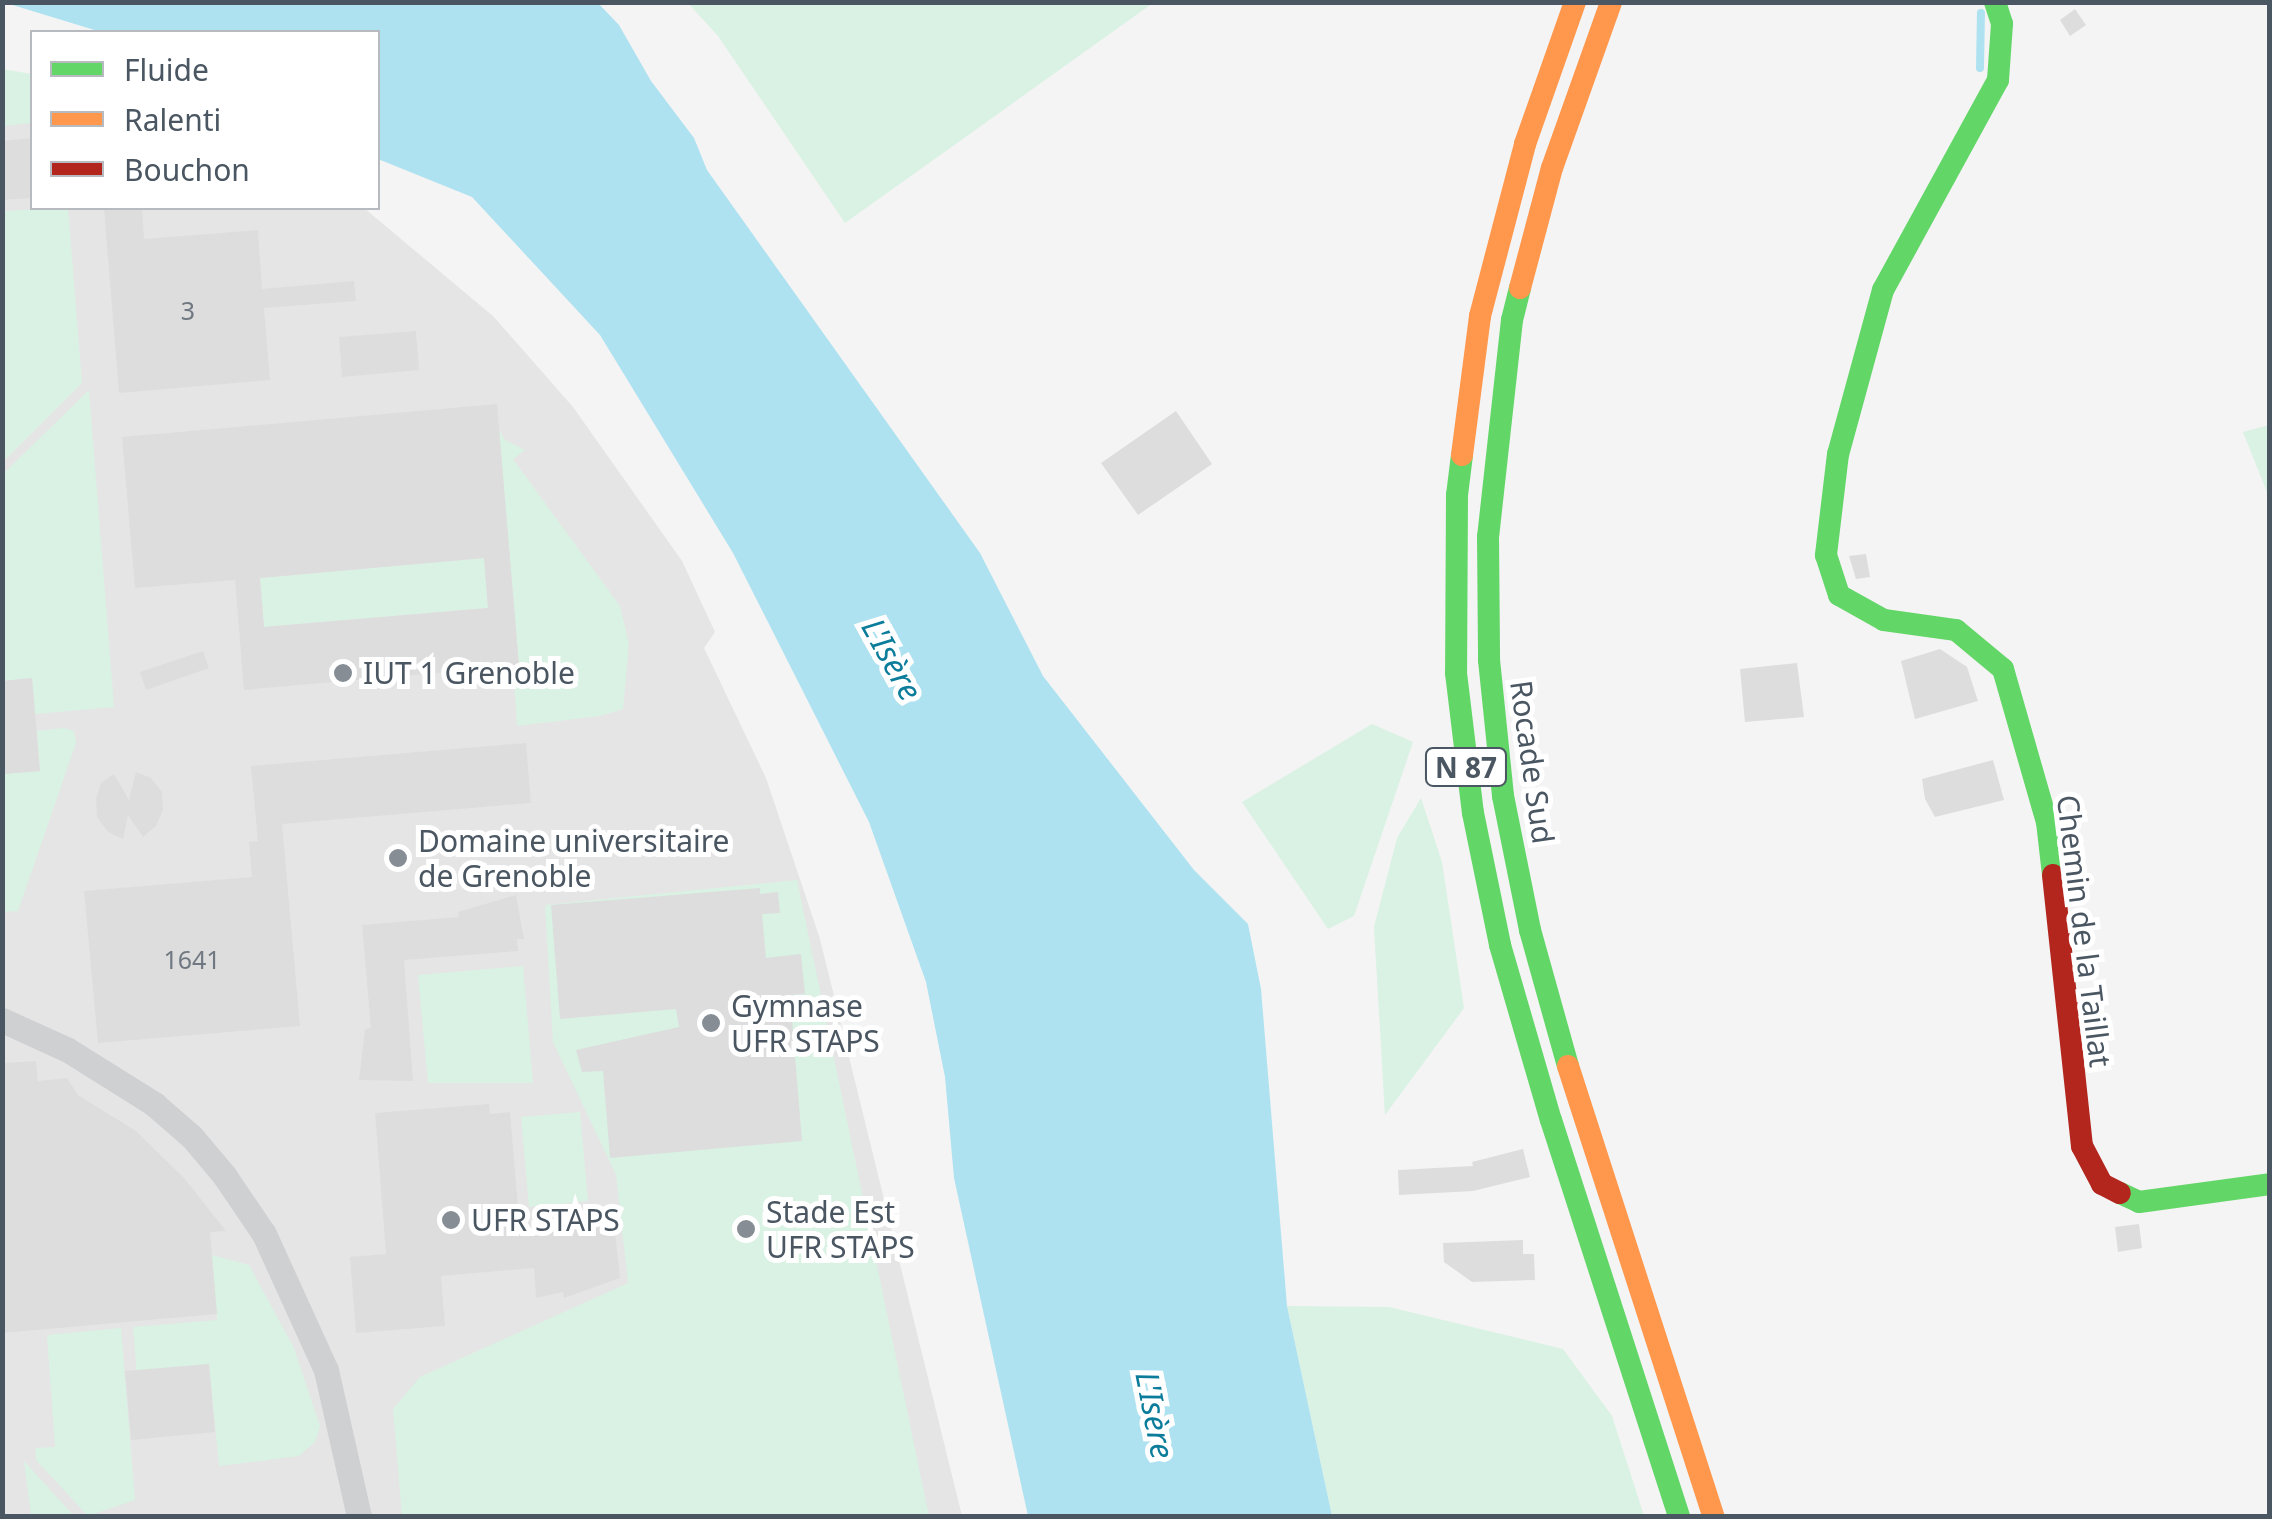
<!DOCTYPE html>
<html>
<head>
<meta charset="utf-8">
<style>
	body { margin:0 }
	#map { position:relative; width:2272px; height:1519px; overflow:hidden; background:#f4f4f4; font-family:"Noto Sans",sans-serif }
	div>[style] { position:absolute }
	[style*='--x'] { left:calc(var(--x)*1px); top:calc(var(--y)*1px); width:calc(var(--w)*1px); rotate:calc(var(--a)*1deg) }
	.education>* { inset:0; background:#e6e5e6 }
	.green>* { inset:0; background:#d9f2e3 }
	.water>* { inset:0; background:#aee2f0 }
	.stream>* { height:8px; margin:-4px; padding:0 4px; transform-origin:4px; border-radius:4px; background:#aee2f0 }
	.building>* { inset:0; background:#ddddde }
	.street>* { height:25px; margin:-12.5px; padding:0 12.5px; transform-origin:12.5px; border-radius:12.5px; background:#ced0d2 }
	.fast>* { height:22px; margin:-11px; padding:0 11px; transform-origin:11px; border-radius:11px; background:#63d668 }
	.slow>* { height:22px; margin:-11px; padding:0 11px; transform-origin:11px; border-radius:11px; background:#ff974d }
	.jam>* { height:22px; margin:-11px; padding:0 11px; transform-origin:11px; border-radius:11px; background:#b3261e }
	.dots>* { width:28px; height:28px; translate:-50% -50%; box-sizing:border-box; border:5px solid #fff; border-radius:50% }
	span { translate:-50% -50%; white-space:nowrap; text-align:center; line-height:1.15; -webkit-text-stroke:10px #fff; paint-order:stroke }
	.number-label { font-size:25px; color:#707881 }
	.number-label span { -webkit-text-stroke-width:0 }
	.shield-label span { padding:2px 8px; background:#fff; border:2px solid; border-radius:8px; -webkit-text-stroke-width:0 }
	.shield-label { font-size:28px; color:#4a5661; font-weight:700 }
	.poi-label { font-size:30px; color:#4a5661 }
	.left { translate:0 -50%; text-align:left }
	.street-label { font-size:30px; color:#4a5661 }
	.water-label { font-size:32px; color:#0c7c9b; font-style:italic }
	.frame { position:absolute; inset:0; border:5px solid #4a5661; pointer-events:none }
	.legend { position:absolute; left:30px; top:30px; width:350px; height:180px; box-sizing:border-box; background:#fff; border:2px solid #b7bbc0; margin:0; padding:12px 18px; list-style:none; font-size:30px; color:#4a5661 }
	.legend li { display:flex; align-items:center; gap:20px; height:50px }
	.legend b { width:50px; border:2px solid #b7bbc0 }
</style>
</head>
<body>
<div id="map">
	<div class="education">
		<div style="clip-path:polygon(2px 78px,32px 83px,32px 208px,364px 208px,493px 316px,573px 407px,682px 561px,715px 632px,704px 648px,766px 778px,820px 939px,962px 1516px,3px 1516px)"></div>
	</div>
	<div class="green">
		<div style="clip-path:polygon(688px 3px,1153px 3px,845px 223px,718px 36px)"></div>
		<div style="clip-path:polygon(2px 69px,32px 74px,32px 123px,3px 126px)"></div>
		<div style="clip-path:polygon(68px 208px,82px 383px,3px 462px,3px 211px)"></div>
		<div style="clip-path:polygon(89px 390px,114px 707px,35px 714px,32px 678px,3px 681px,3px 474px)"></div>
		<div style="clip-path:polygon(2269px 425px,2270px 425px,2269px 497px,2243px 432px)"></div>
		<div style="clip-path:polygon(499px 430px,505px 440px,525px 450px,513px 459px,620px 606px,629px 644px,623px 709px,600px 716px,517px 726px,513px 667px,519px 666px)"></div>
		<div style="clip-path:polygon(484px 558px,488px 608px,264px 627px,260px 578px)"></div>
		<div style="clip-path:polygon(1372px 724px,1413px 742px,1354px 916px,1328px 929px,1242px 802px)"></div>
		<div style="clip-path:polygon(64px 728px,74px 731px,76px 743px,18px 911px,3px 912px,3px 774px,40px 771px,37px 731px)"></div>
		<div style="clip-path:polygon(1421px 798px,1442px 862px,1464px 1008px,1385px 1115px,1374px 927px,1397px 838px)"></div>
		<div style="clip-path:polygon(797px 880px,929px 1516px,402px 1516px,393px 1409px,420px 1377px,628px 1283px,616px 1175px,553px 1042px,545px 905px)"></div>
		<div style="clip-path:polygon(523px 966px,533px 1083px,428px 1083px,418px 975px)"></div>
		<div style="clip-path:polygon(580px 1112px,588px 1201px,529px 1207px,521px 1117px)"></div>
		<div style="clip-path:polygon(212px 1255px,249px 1265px,294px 1348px,320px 1426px,315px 1442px,299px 1456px,219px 1466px,209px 1364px,137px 1375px,133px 1327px,217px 1320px)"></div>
		<div style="clip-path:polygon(1287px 1306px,1389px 1307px,1563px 1349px,1612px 1416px,1644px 1516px,1332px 1516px)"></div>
		<div style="clip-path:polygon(121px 1328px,135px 1500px,88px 1516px,36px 1460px,35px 1448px,55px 1447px,47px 1335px)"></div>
		<div style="clip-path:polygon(24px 1461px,74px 1516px,31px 1516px)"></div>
	</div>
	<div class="water">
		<div style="clip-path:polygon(598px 3px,619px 25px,651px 81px,694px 138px,707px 170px,980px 553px,1043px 676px,1194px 870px,1248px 924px,1261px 989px,1287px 1306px,1332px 1516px,1028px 1516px,954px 1178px,945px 1077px,926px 982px,869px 822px,733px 553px,600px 335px,472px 197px,378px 159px,378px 32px,101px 32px,6px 3px)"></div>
	</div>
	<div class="stream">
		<div style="--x:1980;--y:68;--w:55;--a:-89"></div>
	</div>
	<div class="building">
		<div style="clip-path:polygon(2075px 9px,2086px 25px,2070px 36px,2060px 20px)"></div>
		<div style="clip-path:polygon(32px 138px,32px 198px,2px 200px,2px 141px)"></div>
		<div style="clip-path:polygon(104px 208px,142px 208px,144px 239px,258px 230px,262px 289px,354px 281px,356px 301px,264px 308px,270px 380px,119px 393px)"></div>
		<div style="clip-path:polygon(416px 331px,419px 370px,342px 377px,339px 337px)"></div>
		<div style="clip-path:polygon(evenodd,497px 404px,519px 666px,513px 667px,513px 672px,494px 673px,494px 668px,244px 690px,235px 580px,135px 588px,122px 437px,497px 404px,484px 558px,488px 608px,264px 627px,260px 578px,484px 558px)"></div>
		<div style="clip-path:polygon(1176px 411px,1212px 464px,1138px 515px,1101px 463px)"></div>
		<div style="clip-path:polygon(1866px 554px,1870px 577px,1856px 579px,1849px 556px)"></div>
		<div style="clip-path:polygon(1940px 649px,1967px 667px,1978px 701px,1915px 719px,1901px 661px)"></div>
		<div style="clip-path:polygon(203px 651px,209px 668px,146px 690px,140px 672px)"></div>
		<div style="clip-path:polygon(1797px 663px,1804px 717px,1745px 722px,1740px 669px)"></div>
		<div style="clip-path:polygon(32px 678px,40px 771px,2px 774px,2px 681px)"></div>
		<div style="clip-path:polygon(526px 743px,531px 803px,282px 824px,300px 1026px,98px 1043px,84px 891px,252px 877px,249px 842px,258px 841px,251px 766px)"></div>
		<div style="clip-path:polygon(1993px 760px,2004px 800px,1935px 817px,1925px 799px,1922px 779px)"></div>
		<div style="clip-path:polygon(136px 772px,151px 778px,162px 792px,163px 810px,156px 826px,143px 837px,128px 815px,123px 839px,108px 832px,97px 817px,96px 799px,101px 783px,114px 774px,129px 800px)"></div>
		<div style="clip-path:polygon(760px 888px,760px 894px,778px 892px,780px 913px,762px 914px,766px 958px,801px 954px,805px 994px,790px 995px,802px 1141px,610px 1158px,603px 1071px,582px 1072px,576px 1050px,679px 1027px,676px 1009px,560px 1019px,551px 905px)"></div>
		<div style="clip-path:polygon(516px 895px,524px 939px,517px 939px,518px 951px,404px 960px,413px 1081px,359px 1080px,365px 1029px,371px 1028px,362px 925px,459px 917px,458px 912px)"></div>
		<div style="clip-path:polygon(36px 1061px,38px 1081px,67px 1078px,78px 1095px,136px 1131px,185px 1179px,226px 1231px,210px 1232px,217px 1314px,2px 1333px,2px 1063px)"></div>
		<div style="clip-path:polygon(489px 1104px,490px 1114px,510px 1112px,520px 1230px,614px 1222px,620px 1278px,564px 1298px,563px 1292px,536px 1298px,534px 1268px,441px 1276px,445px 1326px,356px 1333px,350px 1257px,386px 1254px,375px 1113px)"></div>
		<div style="clip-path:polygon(1523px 1149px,1530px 1177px,1473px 1191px,1399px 1195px,1398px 1170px,1473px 1166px,1472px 1162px)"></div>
		<div style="clip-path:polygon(2139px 1224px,2142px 1248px,2118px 1252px,2115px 1227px)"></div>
		<div style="clip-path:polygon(1523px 1240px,1523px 1254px,1534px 1254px,1535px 1280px,1472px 1282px,1444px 1262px,1443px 1243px)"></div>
		<div style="clip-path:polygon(209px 1364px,215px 1432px,131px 1440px,125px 1371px)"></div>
	</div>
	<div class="street">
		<div style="--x:2;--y:1020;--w:72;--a:24.4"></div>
		<div style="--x:68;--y:1050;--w:102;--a:32.1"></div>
		<div style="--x:154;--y:1104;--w:50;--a:41"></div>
		<div style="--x:192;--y:1137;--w:50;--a:49.9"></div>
		<div style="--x:224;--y:1175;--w:71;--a:55.9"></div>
		<div style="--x:264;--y:1234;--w:149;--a:65.5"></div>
		<div style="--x:326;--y:1370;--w:150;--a:77.3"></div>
	</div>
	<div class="fast">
		<div style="--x:1995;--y:2;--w:23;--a:72"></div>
		<div style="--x:2002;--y:24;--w:56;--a:94.1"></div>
		<div style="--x:1998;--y:80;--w:239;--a:118.7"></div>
		<div style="--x:1883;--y:290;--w:170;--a:105.3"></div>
		<div style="--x:1838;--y:454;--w:102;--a:96.8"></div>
		<div style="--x:1826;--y:555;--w:42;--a:72"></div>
		<div style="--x:1839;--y:595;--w:51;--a:29.1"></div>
		<div style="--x:1884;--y:620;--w:73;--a:7.9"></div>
		<div style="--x:1956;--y:630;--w:61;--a:39.7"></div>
		<div style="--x:2003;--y:669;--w:159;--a:74"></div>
		<div style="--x:2047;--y:822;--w:53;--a:83.5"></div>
		<div style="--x:1520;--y:288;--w:33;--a:104"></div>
		<div style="--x:1512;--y:320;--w:218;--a:96.3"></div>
		<div style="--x:1488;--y:537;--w:123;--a:89.5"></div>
		<div style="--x:1489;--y:660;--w:137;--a:84.1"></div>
		<div style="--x:1503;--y:796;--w:137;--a:78.6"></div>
		<div style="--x:1530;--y:930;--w:141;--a:74.4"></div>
		<div style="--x:1462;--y:455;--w:40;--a:97.1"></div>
		<div style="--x:1457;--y:495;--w:178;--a:90.3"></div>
		<div style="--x:1456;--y:673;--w:141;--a:83.1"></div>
		<div style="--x:1473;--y:813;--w:135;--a:78.4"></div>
		<div style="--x:1500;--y:945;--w:182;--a:73.8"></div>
		<div style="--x:1551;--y:1120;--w:416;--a:72.1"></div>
		<div style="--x:2120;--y:1193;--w:21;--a:25"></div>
		<div style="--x:2139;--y:1202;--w:132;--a:-7.8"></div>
	</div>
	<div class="slow">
		<div style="--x:1520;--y:288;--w:124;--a:-75.1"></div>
		<div style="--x:1552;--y:168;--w:176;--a:-70.4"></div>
		<div style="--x:1462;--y:455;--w:140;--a:-82.6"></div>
		<div style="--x:1480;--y:316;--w:178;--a:-75.3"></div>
		<div style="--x:1525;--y:144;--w:151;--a:-70.6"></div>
		<div style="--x:1568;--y:1066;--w:473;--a:72.1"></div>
	</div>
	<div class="jam">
		<div style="--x:2053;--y:875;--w:273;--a:83.9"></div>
		<div style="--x:2082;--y:1146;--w:43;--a:62.2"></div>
		<div style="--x:2102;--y:1184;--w:20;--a:27"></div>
	</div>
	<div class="dots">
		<div style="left:343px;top:673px;background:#868d94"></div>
		<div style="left:398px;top:858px;background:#868d94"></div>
		<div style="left:711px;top:1023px;background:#868d94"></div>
		<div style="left:451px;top:1220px;background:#868d94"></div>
		<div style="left:746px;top:1229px;background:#868d94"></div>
	</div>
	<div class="number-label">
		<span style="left:188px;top:310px">3</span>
		<span style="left:192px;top:959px">1641</span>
	</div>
	<div class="shield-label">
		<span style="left:1466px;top:767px">N 87</span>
	</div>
	<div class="poi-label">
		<span class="left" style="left:363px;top:673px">IUT 1 Grenoble</span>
		<span class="left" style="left:418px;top:858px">Domaine universitaire<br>de Grenoble</span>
		<span class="left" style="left:731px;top:1023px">Gymnase<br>UFR STAPS</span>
		<span class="left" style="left:766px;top:1229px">Stade Est<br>UFR STAPS</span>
		<span class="left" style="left:471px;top:1220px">UFR STAPS</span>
	</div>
	<div class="street-label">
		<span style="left:1532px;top:762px;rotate:82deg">Rocade Sud</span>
		<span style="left:2084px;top:931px;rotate:83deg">Chemin de la Taillat</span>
	</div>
	<div class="water-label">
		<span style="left:892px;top:659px;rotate:61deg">L'Isère</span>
		<span style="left:1155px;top:1415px;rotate:79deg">L'Isère</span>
	</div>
	<div class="frame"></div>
	<ul class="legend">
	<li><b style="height:12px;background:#63d668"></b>Fluide</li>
	<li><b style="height:12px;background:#ff974d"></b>Ralenti</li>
	<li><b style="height:12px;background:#b3261e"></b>Bouchon</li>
	</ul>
</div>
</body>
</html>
